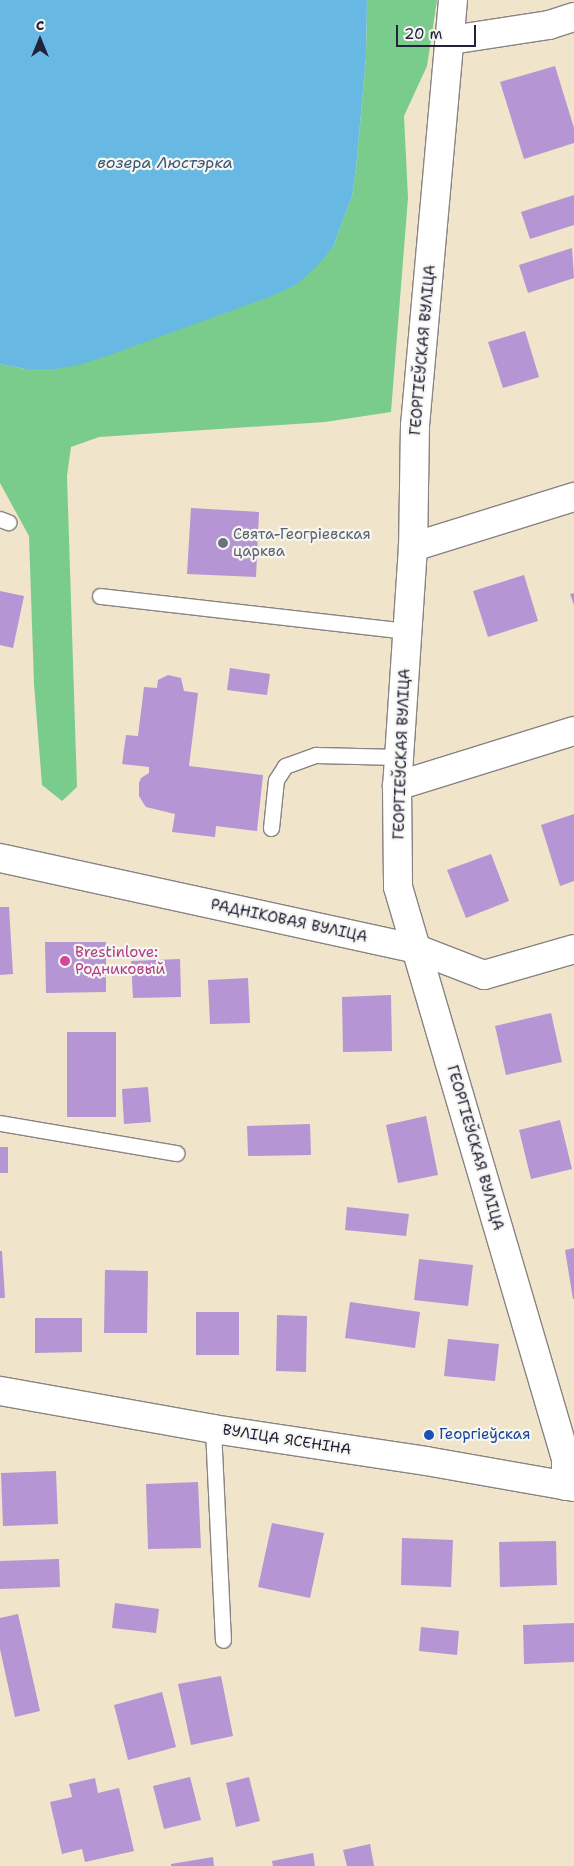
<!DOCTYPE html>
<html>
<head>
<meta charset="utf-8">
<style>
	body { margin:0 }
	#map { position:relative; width:574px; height:1866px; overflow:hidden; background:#f0e4cb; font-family:"Shantell Sans",sans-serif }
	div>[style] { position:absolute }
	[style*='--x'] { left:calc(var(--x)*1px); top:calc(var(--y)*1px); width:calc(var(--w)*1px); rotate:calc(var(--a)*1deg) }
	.green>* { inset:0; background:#7acc8d }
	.water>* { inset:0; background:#67b9e3 }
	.building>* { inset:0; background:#b595d4 }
	.roads { filter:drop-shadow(1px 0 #898383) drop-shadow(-1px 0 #898383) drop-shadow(0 1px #898383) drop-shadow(0 -1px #898383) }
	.lane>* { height:15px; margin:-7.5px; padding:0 7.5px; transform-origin:7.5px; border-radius:7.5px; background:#fff }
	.street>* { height:28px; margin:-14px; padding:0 14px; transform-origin:14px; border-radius:14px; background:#fff }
	.secondary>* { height:28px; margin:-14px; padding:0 14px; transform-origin:14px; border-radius:14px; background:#fff }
	.dots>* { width:14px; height:14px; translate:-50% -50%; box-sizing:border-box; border:2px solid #f6f6f2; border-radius:50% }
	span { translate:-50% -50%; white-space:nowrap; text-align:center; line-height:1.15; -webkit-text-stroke:4.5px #f6f6f2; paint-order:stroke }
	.street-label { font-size:15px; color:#22223b }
	.worship-label { font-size:15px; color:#5b616d }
	.left { translate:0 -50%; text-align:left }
	.hotel-label { font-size:15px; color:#b23c85 }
	.transit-label { font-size:15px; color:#164399 }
	.water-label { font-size:16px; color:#3a5776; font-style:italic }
	.north { position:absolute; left:15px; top:15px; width:50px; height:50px; -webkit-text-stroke:4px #f6f6f2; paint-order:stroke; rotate:0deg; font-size:14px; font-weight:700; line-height:20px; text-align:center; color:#22223b }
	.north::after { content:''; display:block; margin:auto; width:18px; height:22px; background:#22223b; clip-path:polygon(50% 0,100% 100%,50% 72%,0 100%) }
	.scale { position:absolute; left:396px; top:25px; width:80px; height:22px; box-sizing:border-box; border:2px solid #22223b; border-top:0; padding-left:6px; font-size:15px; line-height:18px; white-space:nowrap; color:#22223b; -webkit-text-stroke:4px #f6f6f2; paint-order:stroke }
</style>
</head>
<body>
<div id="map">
	<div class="green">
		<div style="clip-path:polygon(367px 0,437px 0,427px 66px,404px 116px,408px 198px,391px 412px,325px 422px,99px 437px,71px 447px,67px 476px,77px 787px,62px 801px,42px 785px,34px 684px,29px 536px,0 483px,0 364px,25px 369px,56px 369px,333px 247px,352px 196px,356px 169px,366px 57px)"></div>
	</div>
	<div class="water">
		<div style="clip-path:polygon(0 0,367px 0,366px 57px,356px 169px,352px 196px,333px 247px,317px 266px,297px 284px,272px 296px,107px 356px,82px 364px,56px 369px,25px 369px,0 364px)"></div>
	</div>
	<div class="building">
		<div style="clip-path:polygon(555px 66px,574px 128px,574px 143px,524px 159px,500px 82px)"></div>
		<div style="clip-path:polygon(574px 195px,574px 225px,530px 239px,521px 212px)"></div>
		<div style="clip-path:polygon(572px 248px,574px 278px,528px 293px,519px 265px)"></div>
		<div style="clip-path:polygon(525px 331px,539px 377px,503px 388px,488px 342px)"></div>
		<div style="clip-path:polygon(191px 508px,259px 512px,256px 577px,187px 574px)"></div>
		<div style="clip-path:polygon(524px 575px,538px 621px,488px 637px,473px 591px)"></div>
		<div style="clip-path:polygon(0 591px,24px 596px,13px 648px,0 645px)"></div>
		<div style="clip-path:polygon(574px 593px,574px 605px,570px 594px)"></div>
		<div style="clip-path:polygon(230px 668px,270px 674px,267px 695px,227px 690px)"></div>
		<div style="clip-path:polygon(168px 675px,181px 678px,184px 691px,198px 693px,189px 766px,263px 775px,257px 831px,216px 826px,215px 837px,172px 832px,175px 814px,146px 807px,142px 801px,139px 796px,139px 783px,141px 778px,149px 773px,149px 767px,122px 764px,126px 735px,138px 736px,144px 687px,157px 688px,158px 680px)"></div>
		<div style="clip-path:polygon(574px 814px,574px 881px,560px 886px,541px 825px)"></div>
		<div style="clip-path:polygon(491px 854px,509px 901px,466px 918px,447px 870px)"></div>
		<div style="clip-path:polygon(0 907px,9px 907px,13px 974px,0 975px)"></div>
		<div style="clip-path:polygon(45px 942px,106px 942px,106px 992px,46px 993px)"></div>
		<div style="clip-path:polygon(180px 959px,181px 997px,133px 998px,131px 961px)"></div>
		<div style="clip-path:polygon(248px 978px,250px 1023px,210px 1024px,208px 980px)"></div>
		<div style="clip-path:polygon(391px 995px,392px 1051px,343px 1052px,342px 997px)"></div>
		<div style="clip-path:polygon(551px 1013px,562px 1062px,506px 1075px,495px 1026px)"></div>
		<div style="clip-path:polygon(67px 1032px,116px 1032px,116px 1117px,67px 1117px)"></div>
		<div style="clip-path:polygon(148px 1087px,151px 1122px,124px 1124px,122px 1089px)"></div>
		<div style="clip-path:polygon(426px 1116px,438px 1175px,398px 1183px,386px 1125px)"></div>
		<div style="clip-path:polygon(560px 1120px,572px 1169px,531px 1179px,519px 1130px)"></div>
		<div style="clip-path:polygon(310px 1124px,311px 1155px,248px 1156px,247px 1126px)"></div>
		<div style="clip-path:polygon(0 1147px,8px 1147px,8px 1173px,0 1173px)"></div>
		<div style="clip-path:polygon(347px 1207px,409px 1214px,406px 1236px,345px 1230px)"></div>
		<div style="clip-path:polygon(574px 1248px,574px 1299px,573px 1299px,565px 1250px)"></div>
		<div style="clip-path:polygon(0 1251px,2px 1251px,5px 1298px,0 1298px)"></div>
		<div style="clip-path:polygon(419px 1259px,473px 1265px,468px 1306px,414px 1300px)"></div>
		<div style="clip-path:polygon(105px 1270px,148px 1271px,147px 1333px,104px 1333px)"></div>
		<div style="clip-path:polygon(350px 1302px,420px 1312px,415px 1348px,345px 1338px)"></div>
		<div style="clip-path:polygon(196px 1312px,239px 1312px,239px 1355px,196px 1355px)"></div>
		<div style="clip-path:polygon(277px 1315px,307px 1316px,306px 1372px,276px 1371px)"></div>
		<div style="clip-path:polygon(35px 1318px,82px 1318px,82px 1352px,35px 1353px)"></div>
		<div style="clip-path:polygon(448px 1339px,499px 1344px,495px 1381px,444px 1376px)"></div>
		<div style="clip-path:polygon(56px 1471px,58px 1524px,3px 1526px,1px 1473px)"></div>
		<div style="clip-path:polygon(198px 1482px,201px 1548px,148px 1549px,146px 1484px)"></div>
		<div style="clip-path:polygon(272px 1523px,324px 1533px,310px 1598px,258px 1587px)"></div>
		<div style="clip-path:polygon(402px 1538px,453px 1540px,451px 1587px,401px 1585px)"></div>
		<div style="clip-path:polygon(556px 1541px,557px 1585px,500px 1587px,499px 1542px)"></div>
		<div style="clip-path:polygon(59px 1559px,60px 1587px,0 1589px,0 1561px)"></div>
		<div style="clip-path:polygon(115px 1603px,159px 1609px,156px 1633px,112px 1628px)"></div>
		<div style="clip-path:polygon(18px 1614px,40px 1711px,15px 1717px,0 1649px,0 1618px)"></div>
		<div style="clip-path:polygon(574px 1623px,574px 1662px,524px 1664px,523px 1625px)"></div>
		<div style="clip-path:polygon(421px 1627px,459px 1631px,457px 1655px,419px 1651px)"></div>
		<div style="clip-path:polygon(221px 1676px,233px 1736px,191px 1745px,178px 1684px)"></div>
		<div style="clip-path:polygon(162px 1692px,176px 1747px,128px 1760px,114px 1705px)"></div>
		<div style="clip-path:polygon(190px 1777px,201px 1820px,164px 1829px,153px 1786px)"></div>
		<div style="clip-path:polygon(249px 1777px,260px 1821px,236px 1827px,226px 1783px)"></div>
		<div style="clip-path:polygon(95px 1778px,98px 1793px,119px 1788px,134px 1851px,85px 1862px,82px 1849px,62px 1854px,50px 1802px,72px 1797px,69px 1784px)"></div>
		<div style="clip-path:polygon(370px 1844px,374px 1866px,347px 1866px,343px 1850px)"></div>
		<div style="clip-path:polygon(313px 1853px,315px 1866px,273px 1866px,272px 1861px)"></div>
		<div style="clip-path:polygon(213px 1857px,214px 1866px,171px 1866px,171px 1864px)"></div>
	</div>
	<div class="roads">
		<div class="lane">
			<div style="--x:0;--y:519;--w:9;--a:21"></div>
			<div style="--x:100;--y:596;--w:310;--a:6.5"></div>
			<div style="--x:271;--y:828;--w:48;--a:-84.1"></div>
			<div style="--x:276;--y:780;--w:17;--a:-57"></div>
			<div style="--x:285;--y:766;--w:33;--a:-20"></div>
			<div style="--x:316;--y:755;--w:83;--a:1.4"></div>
			<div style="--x:0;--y:1123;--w:179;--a:9.7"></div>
			<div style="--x:213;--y:1429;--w:211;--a:87.3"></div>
		</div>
		<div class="street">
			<div style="--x:453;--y:0;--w:427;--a:95.1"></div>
			<div style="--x:415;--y:425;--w:122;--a:90.9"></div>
			<div style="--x:413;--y:547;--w:240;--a:93.8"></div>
			<div style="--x:397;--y:786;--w:101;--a:89.4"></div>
			<div style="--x:398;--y:887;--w:596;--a:73.63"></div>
			<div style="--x:566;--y:1459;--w:27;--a:90"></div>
			<div style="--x:451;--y:40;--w:99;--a:-8.7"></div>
			<div style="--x:549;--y:25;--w:26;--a:-18"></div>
			<div style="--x:413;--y:547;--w:169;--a:-17.3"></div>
			<div style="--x:397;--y:786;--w:185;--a:-17.3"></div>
			<div style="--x:0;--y:858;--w:427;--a:12.3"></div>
			<div style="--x:417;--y:949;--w:72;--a:21.2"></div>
			<div style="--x:484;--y:975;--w:94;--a:-16.1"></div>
		</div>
		<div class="secondary">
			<div style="--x:0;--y:1391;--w:216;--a:10.1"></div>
			<div style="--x:213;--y:1429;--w:215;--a:8.5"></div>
			<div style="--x:426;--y:1461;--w:150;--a:10"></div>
		</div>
	</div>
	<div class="dots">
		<div style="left:223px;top:543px;background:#6b7280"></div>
		<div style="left:65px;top:961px;background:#d1479c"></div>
		<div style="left:429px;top:1435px;background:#1a4fb4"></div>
	</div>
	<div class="street-label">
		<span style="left:423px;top:350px;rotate:-85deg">ГЕОРГІЕЎСКАЯ ВУЛІЦА</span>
		<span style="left:402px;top:754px;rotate:-88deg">ГЕОРГІЕЎСКАЯ ВУЛІЦА</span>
		<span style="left:289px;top:921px;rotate:12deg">РАДНІКОВАЯ ВУЛІЦА</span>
		<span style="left:475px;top:1148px;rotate:74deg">ГЕОРГІЕЎСКАЯ ВУЛІЦА</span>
		<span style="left:287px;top:1440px;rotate:9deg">ВУЛІЦА ЯСЕНІНА</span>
	</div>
	<div class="worship-label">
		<span class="left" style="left:233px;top:543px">Свята-Геогріевская<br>царква</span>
	</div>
	<div class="hotel-label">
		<span class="left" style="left:75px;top:961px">Brestinlove:<br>Родниковый</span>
	</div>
	<div class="transit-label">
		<span class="left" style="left:439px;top:1435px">Георгіеўская</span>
	</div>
	<div class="water-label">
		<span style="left:165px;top:163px">возера Люстэрка</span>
	</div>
	<div class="north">С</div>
	<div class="scale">20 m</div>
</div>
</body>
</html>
